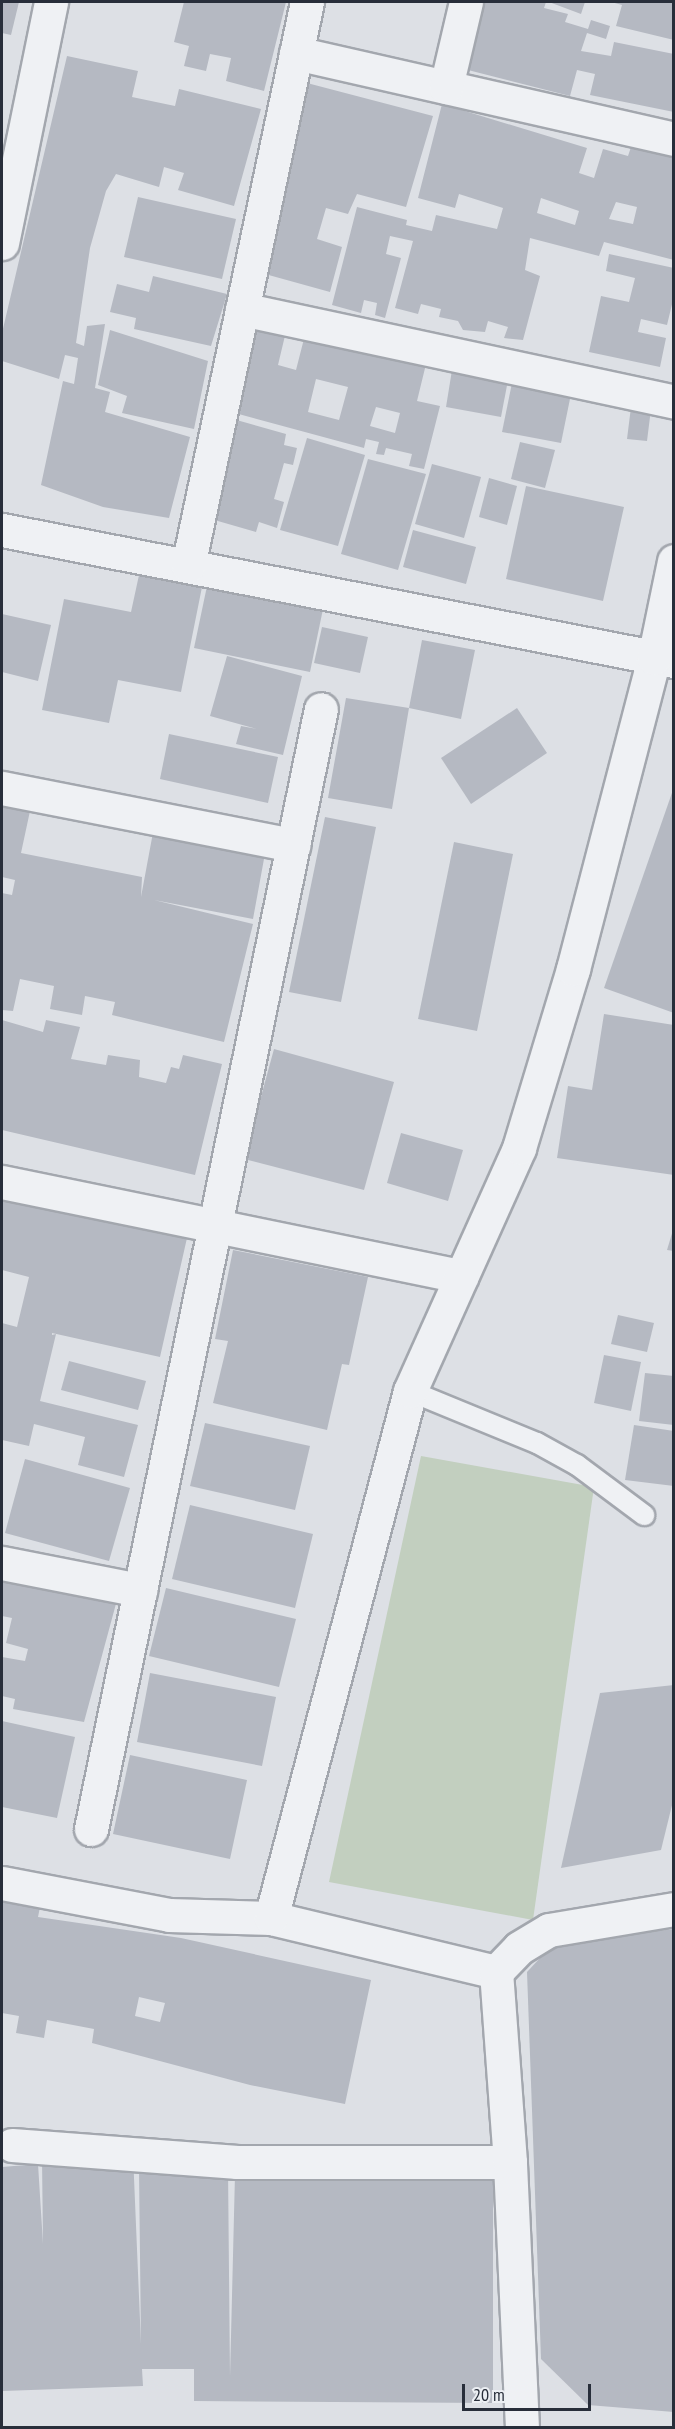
<!DOCTYPE html>
<html>
<head>
<meta charset="utf-8">
<style>
	body { margin:0 }
	#map { position:relative; width:675px; height:2429px; overflow:hidden; background:#dde0e5; font-family:"PT Sans Narrow",sans-serif }
	div>[style] { position:absolute }
	[style*='--x'] { left:calc(var(--x)*1px); top:calc(var(--y)*1px); width:calc(var(--w)*1px); rotate:calc(var(--a)*1deg) }
	.green>* { inset:0; background:#c2cfbf }
	.building>* { inset:0; background:#b5b9c2 }
	.roads { filter:drop-shadow(2px 0 #a3a7ae) drop-shadow(-2px 0 #a3a7ae) drop-shadow(0 2px #a3a7ae) drop-shadow(0 -2px #a3a7ae) }
	.lane>* { height:20px; margin:-10px; padding:0 10px; transform-origin:10px; border-radius:10px; background:#eff1f4 }
	.street>* { height:33px; margin:-16.5px; padding:0 16.5px; transform-origin:16.5px; border-radius:16.5px; background:#eff1f4 }
	span { translate:-50% -50%; white-space:nowrap; text-align:center; line-height:1.15; -webkit-text-stroke:4.5px #eceff3; paint-order:stroke }
	.frame { position:absolute; inset:0; border:3px solid #282e3a; pointer-events:none }
	.scale { position:absolute; left:462px; top:2384px; width:129px; height:27px; box-sizing:border-box; border:3px solid #282e3a; border-top:0; padding-left:8px; font-size:18px; line-height:21px; white-space:nowrap; color:#282e3a; -webkit-text-stroke:4px #eceff3; paint-order:stroke }
</style>
</head>
<body>
<div id="map">
	<div class="green">
		<div style="clip-path:polygon(421px 1456px,594px 1487px,533px 1920px,329px 1882px)"></div>
	</div>
	<div class="building">
		<div style="clip-path:polygon(2px 2px,19px 2px,11px 35px,2px 33px)"></div>
		<div style="clip-path:polygon(184px 2px,286px 2px,264px 91px,226px 81px,231px 58px,210px 54px,206px 71px,184px 66px,189px 46px,174px 42px)"></div>
		<div style="clip-path:polygon(485px 2px,546px 2px,544px 8px,568px 14px,565px 22px,588px 29px,591px 20px,610px 26px,606px 39px,587px 33px,581px 51px,611px 56px,614px 42px,674px 54px,674px 112px,590px 95px,595px 74px,577px 70px,570px 96px,468px 70px)"></div>
		<div style="clip-path:polygon(549px 2px,585px 2px,581px 14px)"></div>
		<div style="clip-path:polygon(611px 2px,674px 2px,674px 40px,616px 26px,622px 5px)"></div>
		<div style="clip-path:polygon(67px 56px,138px 71px,132px 97px,175px 106px,179px 89px,261px 109px,234px 206px,178px 190px,184px 173px,164px 167px,159px 187px,116px 174px,106px 191px,90px 248px,76px 343px,84px 346px,87px 326px,105px 324px,95px 388px,110px 392px,105px 412px,190px 437px,169px 518px,103px 507px,41px 485px,63px 381px,74px 384px,78px 358px,65px 355px,59px 379px,2px 361px,2px 333px)"></div>
		<div style="clip-path:polygon(307px 83px,433px 116px,406px 207px,357px 194px,348px 214px,326px 208px,317px 239px,342px 247px,330px 292px,265px 274px,278px 228px,273px 226px)"></div>
		<div style="clip-path:polygon(evenodd,442px 104px,587px 148px,579px 173px,594px 178px,603px 149px,628px 156px,632px 144px,674px 155px,674px 260px,604px 242px,599px 256px,530px 238px,525px 270px,540px 276px,523px 340px,504px 338px,508px 327px,488px 321px,485px 332px,463px 330px,458px 321px,439px 317px,441px 309px,421px 304px,418px 314px,395px 308px,413px 241px,390px 236px,386px 254px,401px 258px,385px 318px,375px 315px,377px 303px,364px 300px,361px 313px,332px 305px,357px 207px,407px 220px,406px 225px,432px 231px,436px 215px,497px 229px,503px 208px,459px 194px,455px 208px,418px 198px,442px 104px,541px 198px,579px 211px,575px 225px,537px 213px,541px 198px,442px 104px,616px 202px,637px 207px,633px 224px,609px 219px,616px 202px)"></div>
		<div style="clip-path:polygon(138px 197px,236px 219px,222px 279px,124px 257px)"></div>
		<div style="clip-path:polygon(609px 254px,674px 268px,674px 296px,667px 325px,641px 319px,638px 332px,666px 338px,660px 367px,589px 352px,601px 296px,629px 302px,635px 278px,606px 271px)"></div>
		<div style="clip-path:polygon(153px 276px,227px 294px,211px 346px,134px 329px,136px 318px,110px 312px,117px 284px,149px 292px)"></div>
		<div style="clip-path:polygon(evenodd,261px 316px,288px 323px,278px 365px,296px 370px,307px 327px,326px 342px,389px 359px,389px 351px,427px 360px,417px 401px,440px 406px,424px 469px,409px 466px,412px 454px,386px 448px,384px 455px,376px 454px,379px 442px,366px 439px,364px 448px,235px 413px,261px 316px,316px 379px,348px 387px,339px 420px,308px 412px,316px 379px,261px 316px,376px 407px,400px 413px,395px 433px,370px 426px,376px 407px)"></div>
		<div style="clip-path:polygon(110px 330px,208px 361px,194px 429px,122px 413px,127px 396px,98px 385px)"></div>
		<div style="clip-path:polygon(452px 370px,508px 380px,501px 417px,446px 407px)"></div>
		<div style="clip-path:polygon(513px 378px,572px 389px,561px 443px,502px 432px)"></div>
		<div style="clip-path:polygon(631px 407px,651px 409px,647px 441px,627px 439px)"></div>
		<div style="clip-path:polygon(233px 419px,286px 434px,284px 445px,297px 448px,293px 465px,284px 463px,274px 499px,284px 502px,277px 528px,259px 522px,256px 532px,204px 517px)"></div>
		<div style="clip-path:polygon(307px 438px,365px 455px,338px 546px,280px 530px)"></div>
		<div style="clip-path:polygon(520px 442px,555px 450px,545px 488px,511px 479px)"></div>
		<div style="clip-path:polygon(368px 459px,426px 474px,398px 570px,341px 554px)"></div>
		<div style="clip-path:polygon(432px 464px,481px 477px,464px 538px,415px 524px)"></div>
		<div style="clip-path:polygon(489px 478px,517px 486px,507px 525px,479px 517px)"></div>
		<div style="clip-path:polygon(526px 486px,624px 507px,603px 601px,506px 579px)"></div>
		<div style="clip-path:polygon(413px 530px,476px 547px,466px 584px,403px 567px)"></div>
		<div style="clip-path:polygon(139px 575px,202px 587px,181px 692px,118px 680px,109px 723px,42px 710px,64px 599px,131px 612px)"></div>
		<div style="clip-path:polygon(207px 586px,323px 609px,310px 672px,194px 648px)"></div>
		<div style="clip-path:polygon(2px 614px,51px 625px,38px 681px,2px 672px)"></div>
		<div style="clip-path:polygon(322px 627px,368px 637px,360px 673px,314px 663px)"></div>
		<div style="clip-path:polygon(422px 640px,475px 650px,461px 719px,409px 708px,392px 809px,328px 798px,346px 698px,409px 708px)"></div>
		<div style="clip-path:polygon(227px 656px,302px 676px,283px 755px,236px 744px,241px 726px,257px 729px,210px 716px)"></div>
		<div style="clip-path:polygon(517px 708px,547px 753px,471px 804px,441px 758px)"></div>
		<div style="clip-path:polygon(169px 734px,278px 757px,268px 803px,160px 779px)"></div>
		<div style="clip-path:polygon(674px 787px,674px 1013px,604px 988px)"></div>
		<div style="clip-path:polygon(2px 791px,33px 797px,21px 853px,142px 877px,141px 897px,154px 827px,266px 848px,253px 919px,154px 900px,253px 924px,224px 1042px,112px 1015px,115px 1002px,85px 996px,82px 1015px,50px 1009px,54px 986px,20px 979px,13px 1011px,2px 1010px,2px 893px,12px 895px,15px 880px,2px 877px)"></div>
		<div style="clip-path:polygon(325px 817px,376px 827px,341px 1002px,289px 992px)"></div>
		<div style="clip-path:polygon(454px 842px,513px 854px,477px 1031px,418px 1019px)"></div>
		<div style="clip-path:polygon(604px 1014px,674px 1025px,674px 1175px,557px 1158px,568px 1086px,592px 1090px)"></div>
		<div style="clip-path:polygon(2px 1020px,43px 1032px,46px 1020px,80px 1027px,71px 1059px,106px 1065px,108px 1055px,140px 1060px,139px 1077px,166px 1083px,171px 1067px,179px 1069px,183px 1055px,222px 1064px,195px 1175px,2px 1130px)"></div>
		<div style="clip-path:polygon(274px 1049px,394px 1082px,364px 1190px,244px 1159px)"></div>
		<div style="clip-path:polygon(401px 1133px,463px 1150px,448px 1201px,387px 1183px)"></div>
		<div style="clip-path:polygon(2px 1194px,187px 1238px,160px 1357px,52px 1333px,52px 1335px,56px 1334px,40px 1401px,138px 1425px,124px 1477px,78px 1465px,85px 1437px,34px 1424px,29px 1446px,2px 1440px,2px 1323px,17px 1327px,29px 1277px,2px 1270px)"></div>
		<div style="clip-path:polygon(673px 1230px,674px 1230px,674px 1251px,667px 1250px)"></div>
		<div style="clip-path:polygon(233px 1250px,368px 1277px,349px 1365px,342px 1364px,327px 1430px,213px 1403px,228px 1341px,215px 1339px)"></div>
		<div style="clip-path:polygon(618px 1315px,654px 1323px,647px 1352px,611px 1344px)"></div>
		<div style="clip-path:polygon(604px 1355px,641px 1362px,631px 1411px,594px 1403px)"></div>
		<div style="clip-path:polygon(69px 1361px,146px 1381px,138px 1410px,61px 1390px)"></div>
		<div style="clip-path:polygon(645px 1373px,674px 1376px,674px 1425px,639px 1421px)"></div>
		<div style="clip-path:polygon(205px 1423px,310px 1446px,295px 1510px,190px 1486px)"></div>
		<div style="clip-path:polygon(634px 1425px,674px 1431px,674px 1486px,625px 1480px)"></div>
		<div style="clip-path:polygon(25px 1459px,130px 1488px,109px 1561px,5px 1533px)"></div>
		<div style="clip-path:polygon(190px 1505px,313px 1534px,295px 1608px,172px 1579px)"></div>
		<div style="clip-path:polygon(2px 1571px,117px 1600px,84px 1722px,13px 1709px,15px 1699px,2px 1696px,2px 1657px,25px 1661px,28px 1649px,6px 1643px,12px 1618px,2px 1616px)"></div>
		<div style="clip-path:polygon(166px 1588px,296px 1619px,279px 1687px,149px 1656px)"></div>
		<div style="clip-path:polygon(150px 1673px,276px 1697px,262px 1766px,137px 1742px)"></div>
		<div style="clip-path:polygon(674px 1685px,674px 1797px,661px 1850px,561px 1868px,600px 1693px)"></div>
		<div style="clip-path:polygon(2px 1721px,75px 1737px,57px 1818px,2px 1807px)"></div>
		<div style="clip-path:polygon(130px 1755px,247px 1780px,230px 1859px,113px 1834px)"></div>
		<div style="clip-path:polygon(evenodd,2px 1889px,42px 1897px,38px 1917px,181px 1938px,371px 1980px,345px 2104px,250px 2085px,92px 2043px,94px 2029px,47px 2020px,44px 2038px,16px 2033px,19px 2016px,2px 2013px,2px 1889px,139px 1997px,165px 2003px,160px 2022px,135px 2016px,139px 1997px)"></div>
		<div style="clip-path:polygon(674px 1929px,674px 2412px,588px 2405px,541px 2359px,527px 1972px,554px 1943px)"></div>
		<div style="clip-path:polygon(133px 2154px,141px 2344px,139px 2168px,228px 2167px,230px 2377px,235px 2174px,493px 2172px,493px 2403px,194px 2401px,194px 2369px,142px 2369px,143px 2386px,3px 2391px,2px 2167px,38px 2164px,43px 2244px,42px 2159px)"></div>
	</div>
	<div class="roads">
		<div class="lane">
			<div style="--x:410;--y:1391;--w:137;--a:22.3"></div>
			<div style="--x:537;--y:1443;--w:46;--a:28.8"></div>
			<div style="--x:577;--y:1465;--w:84;--a:36.7"></div>
		</div>
		<div class="street">
			<div style="--x:296;--y:53;--w:388;--a:12.8"></div>
			<div style="--x:446;--y:87;--w:87;--a:-76.8"></div>
			<div style="--x:2;--y:243;--w:246;--a:-78.5"></div>
			<div style="--x:242;--y:309;--w:442;--a:12.1"></div>
			<div style="--x:2;--y:530;--w:685;--a:11.03"></div>
			<div style="--x:188;--y:566;--w:576;--a:-78.09"></div>
			<div style="--x:2;--y:788;--w:297;--a:11.1"></div>
			<div style="--x:2;--y:1182;--w:469;--a:11.6"></div>
			<div style="--x:2;--y:1563;--w:141;--a:11.1"></div>
			<div style="--x:91;--y:1829;--w:1143;--a:-78.4"></div>
			<div style="--x:2;--y:1883;--w:170;--a:10.8"></div>
			<div style="--x:169;--y:1915;--w:102;--a:1.7"></div>
			<div style="--x:271;--y:1918;--w:231;--a:13.5"></div>
			<div style="--x:271;--y:1918;--w:545;--a:-75.22"></div>
			<div style="--x:410;--y:1391;--w:266;--a:-65.8"></div>
			<div style="--x:519;--y:1148;--w:187;--a:-73.2"></div>
			<div style="--x:573;--y:969;--w:321;--a:-75.4"></div>
			<div style="--x:654;--y:658;--w:99;--a:-78.3"></div>
			<div style="--x:12;--y:2145;--w:226;--a:4.3"></div>
			<div style="--x:237;--y:2162;--w:273;--a:0"></div>
			<div style="--x:522;--y:2428;--w:266;--a:-92.6"></div>
			<div style="--x:510;--y:2162;--w:191;--a:-94.2"></div>
			<div style="--x:496;--y:1972;--w:33;--a:-46"></div>
			<div style="--x:519;--y:1948;--w:35;--a:-31"></div>
			<div style="--x:549;--y:1930;--w:127;--a:-9.5"></div>
		</div>
	</div>
	<div class="frame"></div>
	<div class="scale">20 m</div>
</div>
</body>
</html>
